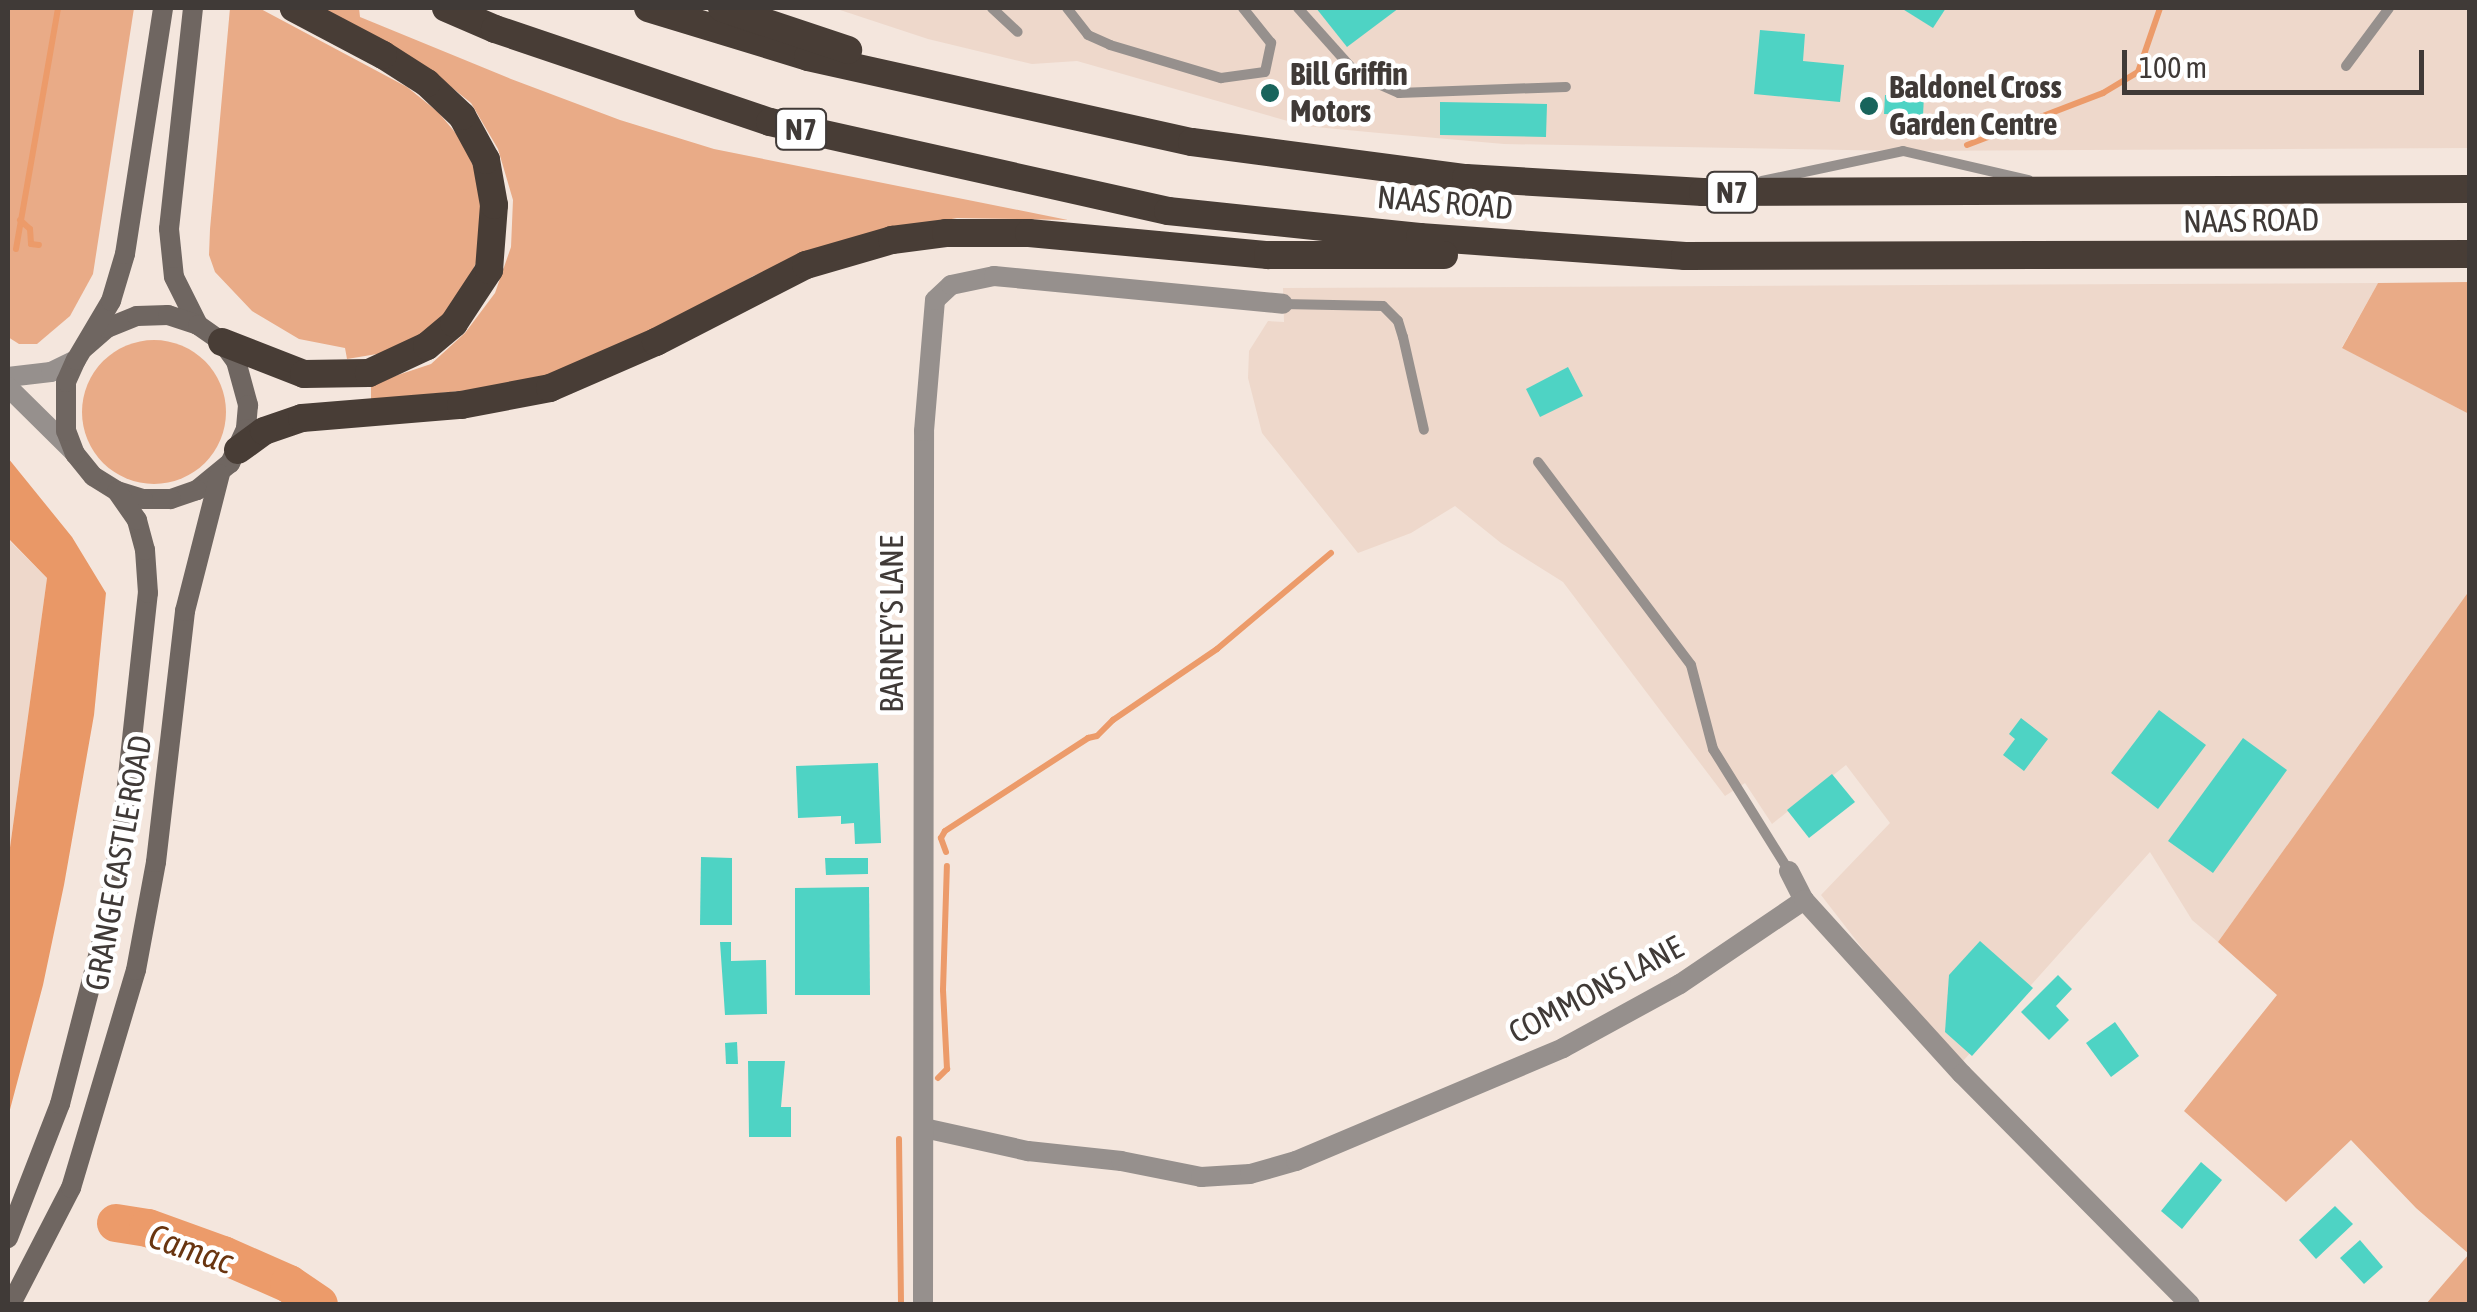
<!DOCTYPE html>
<html>
<head>
<meta charset="utf-8">
<style>
	body { margin:0 }
	#map { position:relative; width:2477px; height:1312px; overflow:hidden; background:#f4e6dd; font-family:"Asap Condensed",sans-serif }
	div>[style] { position:absolute }
	[style*='--x'] { left:calc(var(--x)*1px); top:calc(var(--y)*1px); width:calc(var(--w)*1px); rotate:calc(var(--a)*1deg) }
	.built>* { inset:0; background:#eed8cb }
	.green>* { inset:0; background:#e9ab87 }
	.round { border-radius:50% }
	.forest>* { inset:0; background:#e99867 }
	.stream>* { height:6px; margin:-3px; padding:0 3px; transform-origin:3px; border-radius:3px; background:#ec9b6a }
	.river>* { height:38px; margin:-19px; padding:0 19px; transform-origin:19px; border-radius:19px; background:#ec9b6a }
	.building>* { inset:0; background:#4ed3c4 }
	.service>* { height:10px; margin:-5px; padding:0 5px; transform-origin:5px; border-radius:5px; background:#96908d }
	.minor>* { height:20px; margin:-10px; padding:0 10px; transform-origin:10px; border-radius:10px; background:#96908d }
	.tertiary>* { height:20px; margin:-10px; padding:0 10px; transform-origin:10px; border-radius:10px; background:#96908d }
	.secondary>* { height:20px; margin:-10px; padding:0 10px; transform-origin:10px; border-radius:10px; background:#6f6661 }
	.trunk>* { height:28px; margin:-14px; padding:0 14px; transform-origin:14px; border-radius:14px; background:#483d36 }
	.dots>* { width:28px; height:28px; translate:-50% -50%; box-sizing:border-box; border:5px solid #fff; border-radius:50% }
	span { translate:-50% -50%; white-space:nowrap; text-align:center; line-height:1.15; -webkit-text-stroke:9px #fff; paint-order:stroke }
	.shield-label span { padding:2px 8px; background:#fff; border:2px solid; border-radius:8px; -webkit-text-stroke-width:0 }
	.shield-label { font-size:30px; color:#403a37; font-weight:700 }
	.poi-label { font-size:32px; color:#403a37; font-weight:700 }
	.left { translate:0 -50%; text-align:left }
	.street-label { font-size:32px; color:#403a37 }
	.water-label { font-size:35px; color:#693510; font-style:italic }
	.frame { position:absolute; inset:0; border:10px solid #403a37; pointer-events:none }
	.scale { position:absolute; left:2122px; top:50px; width:302px; height:45px; box-sizing:border-box; border:5px solid #403a37; border-top:0; padding-left:12px; font-size:30px; line-height:35px; white-space:nowrap; color:#403a37; -webkit-text-stroke:8px #fff; paint-order:stroke }
</style>
</head>
<body>
<div id="map">
	<div class="built">
		<div style="clip-path:polygon(834px 8px,2469px 8px,2469px 148px,1903px 151px,1504px 144px,1379px 133px,1305px 126px,1077px 61px,1032px 64px,928px 39px)"></div>
		<div style="clip-path:polygon(2378px 283px,2342px 347px,2469px 414px,2469px 591px,2218px 942px,2192px 920px,2150px 852px,1963px 1061px,1883px 975px,1821px 895px,1890px 823px,1846px 765px,1772px 824px,1745px 783px,1725px 796px,1563px 582px,1501px 543px,1455px 506px,1411px 533px,1358px 553px,1262px 433px,1248px 378px,1249px 351px,1268px 321px,1284px 322px,1283px 288px)"></div>
		<div style="clip-path:polygon(8px 539px,47px 578px,8px 862px)"></div>
	</div>
	<div class="green">
		<div style="clip-path:polygon(8px 8px,134px 8px,93px 274px,70px 316px,37px 344px,19px 344px,8px 337px)"></div>
		<div style="clip-path:polygon(230px 8px,259px 8px,407px 87px,438px 112px,464px 143px,482px 189px,484px 227px,476px 263px,461px 295px,438px 322px,412px 340px,383px 353px,347px 359px,345px 348px,299px 339px,252px 311px,215px 272px,209px 255px,210px 229px)"></div>
		<div style="clip-path:polygon(315px 8px,359px 8px,360px 17px,511px 79px,620px 120px,714px 149px,1068px 220px,957px 218px,862px 235px,753px 276px,705px 305px,566px 370px,510px 386px,371px 400px,371px 384px,431px 364px,465px 333px,495px 293px,511px 247px,513px 200px,498px 149px,471px 103px,429px 69px)"></div>
		<div style="clip-path:polygon(2469px 282px,2469px 414px,2342px 348px,2378px 283px)"></div>
		<div class="round" style="left:82px;top:340px;width:144px;height:144px"></div>
		<div style="clip-path:polygon(2469px 591px,2469px 1304px,2426px 1304px,2469px 1254px,2416px 1208px,2351px 1140px,2286px 1202px,2184px 1111px,2277px 995px,2218px 942px)"></div>
	</div>
	<div class="forest">
		<div style="clip-path:polygon(8px 458px,72px 537px,106px 593px,94px 715px,64px 885px,43px 985px,8px 1117px,8px 862px,47px 578px,8px 538px)"></div>
	</div>
	<div class="stream">
		<div style="--x:1967;--y:145;--w:146;--a:-20.9"></div>
		<div style="--x:2103;--y:93;--w:41;--a:-31"></div>
		<div style="--x:2138;--y:72;--w:68;--a:-71"></div>
		<div style="--x:20;--y:220;--w:13;--a:42"></div>
		<div style="--x:30;--y:229;--w:15;--a:86"></div>
		<div style="--x:31;--y:244;--w:8;--a:7"></div>
		<div style="--x:16;--y:249;--w:245;--a:-80.1"></div>
		<div style="--x:946;--y:852;--w:15;--a:-110"></div>
		<div style="--x:941;--y:838;--w:8;--a:-60"></div>
		<div style="--x:945;--y:831;--w:171;--a:-33"></div>
		<div style="--x:1088;--y:738;--w:9;--a:-13"></div>
		<div style="--x:1097;--y:736;--w:23;--a:-45"></div>
		<div style="--x:1113;--y:720;--w:126;--a:-34.3"></div>
		<div style="--x:1217;--y:649;--w:149;--a:-40.1"></div>
		<div style="--x:938;--y:1078;--w:13;--a:-45"></div>
		<div style="--x:947;--y:1069;--w:79;--a:-92.9"></div>
		<div style="--x:943;--y:990;--w:124;--a:-88.2"></div>
		<div style="--x:899;--y:1139;--w:165;--a:89.3"></div>
	</div>
	<div class="river">
		<div style="--x:116;--y:1223;--w:32;--a:9"></div>
		<div style="--x:148;--y:1228;--w:80;--a:19.8"></div>
		<div style="--x:223;--y:1255;--w:72;--a:23.7"></div>
		<div style="--x:289;--y:1284;--w:36;--a:34"></div>
	</div>
	<div class="building">
		<div style="clip-path:polygon(1316px 8px,1399px 8px,1347px 47px)"></div>
		<div style="clip-path:polygon(1901px 8px,1946px 8px,1933px 28px)"></div>
		<div style="clip-path:polygon(1760px 30px,1805px 34px,1803px 61px,1844px 65px,1840px 102px,1754px 94px)"></div>
		<div style="clip-path:polygon(1885px 95px,1924px 96px,1923px 115px,1884px 114px)"></div>
		<div style="clip-path:polygon(1440px 102px,1547px 104px,1546px 137px,1440px 135px)"></div>
		<div style="clip-path:polygon(1568px 367px,1583px 396px,1540px 417px,1526px 389px)"></div>
		<div style="clip-path:polygon(2159px 710px,2206px 745px,2158px 809px,2111px 773px)"></div>
		<div style="clip-path:polygon(2021px 718px,2048px 739px,2024px 771px,2003px 755px,2015px 739px,2009px 734px)"></div>
		<div style="clip-path:polygon(2243px 738px,2287px 770px,2213px 873px,2168px 841px)"></div>
		<div style="clip-path:polygon(878px 763px,881px 843px,855px 844px,854px 823px,841px 824px,841px 816px,798px 818px,796px 766px)"></div>
		<div style="clip-path:polygon(1832px 774px,1855px 802px,1809px 838px,1787px 810px)"></div>
		<div style="clip-path:polygon(701px 857px,732px 858px,732px 925px,700px 925px)"></div>
		<div style="clip-path:polygon(825px 858px,868px 858px,868px 874px,826px 875px)"></div>
		<div style="clip-path:polygon(869px 887px,870px 995px,795px 995px,795px 888px)"></div>
		<div style="clip-path:polygon(1980px 941px,2033px 988px,1972px 1056px,1945px 1032px,1949px 975px)"></div>
		<div style="clip-path:polygon(720px 942px,731px 942px,731px 961px,766px 960px,767px 1014px,725px 1015px)"></div>
		<div style="clip-path:polygon(2058px 975px,2072px 989px,2056px 1006px,2069px 1020px,2049px 1040px,2021px 1012px)"></div>
		<div style="clip-path:polygon(2115px 1022px,2139px 1056px,2111px 1077px,2086px 1043px)"></div>
		<div style="clip-path:polygon(737px 1042px,738px 1064px,726px 1064px,725px 1043px)"></div>
		<div style="clip-path:polygon(748px 1061px,785px 1061px,781px 1107px,791px 1107px,791px 1137px,749px 1137px)"></div>
		<div style="clip-path:polygon(2201px 1162px,2222px 1180px,2182px 1229px,2161px 1211px)"></div>
		<div style="clip-path:polygon(2335px 1206px,2353px 1224px,2316px 1259px,2299px 1240px)"></div>
		<div style="clip-path:polygon(2360px 1240px,2383px 1267px,2364px 1284px,2340px 1258px)"></div>
	</div>
	<div class="service">
		<div style="--x:992;--y:8;--w:35;--a:43"></div>
		<div style="--x:1067;--y:8;--w:34;--a:52"></div>
		<div style="--x:1088;--y:35;--w:24;--a:24"></div>
		<div style="--x:1110;--y:45;--w:116;--a:16.6"></div>
		<div style="--x:1221;--y:78;--w:44;--a:-7.8"></div>
		<div style="--x:1265;--y:72;--w:30;--a:-78"></div>
		<div style="--x:1271;--y:43;--w:45;--a:-128.7"></div>
		<div style="--x:1298;--y:8;--w:90;--a:48.2"></div>
		<div style="--x:1358;--y:75;--w:45;--a:23.7"></div>
		<div style="--x:1399;--y:93;--w:167;--a:-2.1"></div>
		<div style="--x:2346;--y:66;--w:72;--a:-53.4"></div>
		<div style="--x:1762;--y:181;--w:144;--a:-12"></div>
		<div style="--x:1903;--y:151;--w:129;--a:13"></div>
		<div style="--x:1283;--y:304;--w:100;--a:1.1"></div>
		<div style="--x:1383;--y:306;--w:21;--a:45"></div>
		<div style="--x:1398;--y:321;--w:17;--a:73"></div>
		<div style="--x:1403;--y:337;--w:95;--a:77.3"></div>
		<div style="--x:1538;--y:462;--w:254;--a:53"></div>
		<div style="--x:1691;--y:665;--w:87;--a:75.3"></div>
		<div style="--x:1713;--y:749;--w:144;--a:58.1"></div>
	</div>
	<div class="minor">
		<div style="--x:1789;--y:871;--w:33;--a:63"></div>
		<div style="--x:924;--y:1128;--w:107;--a:12.5"></div>
		<div style="--x:1028;--y:1151;--w:94;--a:6.1"></div>
		<div style="--x:1121;--y:1161;--w:82;--a:11.3"></div>
		<div style="--x:1201;--y:1177;--w:49;--a:-3.5"></div>
		<div style="--x:1250;--y:1174;--w:48;--a:-15.8"></div>
		<div style="--x:1296;--y:1161;--w:290;--a:-22.9"></div>
		<div style="--x:1563;--y:1048;--w:133;--a:-28.7"></div>
		<div style="--x:1680;--y:984;--w:150;--a:-34.1"></div>
		<div style="--x:1804;--y:900;--w:235;--a:47.8"></div>
		<div style="--x:1962;--y:1074;--w:324;--a:45.3"></div>
		<div style="--x:923;--y:1304;--w:873;--a:-89.93"></div>
		<div style="--x:924;--y:431;--w:131;--a:-85.2"></div>
		<div style="--x:935;--y:300;--w:22;--a:-43"></div>
		<div style="--x:951;--y:285;--w:44;--a:-11.8"></div>
		<div style="--x:994;--y:276;--w:290;--a:5.5"></div>
	</div>
	<div class="tertiary">
		<div style="--x:8;--y:377;--w:43;--a:-6.6"></div>
		<div style="--x:51;--y:372;--w:28;--a:-26"></div>
		<div style="--x:8;--y:387;--w:93;--a:44.6"></div>
	</div>
	<div class="secondary">
		<div style="--x:193;--y:8;--w:222;--a:96.2"></div>
		<div style="--x:169;--y:229;--w:48;--a:84.1"></div>
		<div style="--x:174;--y:277;--w:54;--a:63.4"></div>
		<div style="--x:84;--y:348;--w:30;--a:-41"></div>
		<div style="--x:107;--y:328;--w:32;--a:-22"></div>
		<div style="--x:137;--y:316;--w:31;--a:-2"></div>
		<div style="--x:168;--y:315;--w:32;--a:18"></div>
		<div style="--x:198;--y:325;--w:29;--a:35"></div>
		<div style="--x:222;--y:342;--w:24;--a:54"></div>
		<div style="--x:236;--y:361;--w:46;--a:74.7"></div>
		<div style="--x:248;--y:405;--w:24;--a:95"></div>
		<div style="--x:246;--y:429;--w:38;--a:115"></div>
		<div style="--x:230;--y:463;--w:43;--a:140.7"></div>
		<div style="--x:197;--y:490;--w:28;--a:161"></div>
		<div style="--x:171;--y:499;--w:28;--a:180"></div>
		<div style="--x:143;--y:499;--w:27;--a:-163"></div>
		<div style="--x:117;--y:491;--w:28;--a:-148"></div>
		<div style="--x:93;--y:476;--w:28;--a:-129"></div>
		<div style="--x:75;--y:454;--w:25;--a:-111"></div>
		<div style="--x:66;--y:431;--w:49;--a:-90"></div>
		<div style="--x:66;--y:382;--w:24;--a:-66"></div>
		<div style="--x:76;--y:360;--w:69;--a:-59.3"></div>
		<div style="--x:111;--y:301;--w:49;--a:-73.4"></div>
		<div style="--x:125;--y:254;--w:249;--a:-81.2"></div>
		<div style="--x:8;--y:1238;--w:144;--a:-68.8"></div>
		<div style="--x:60;--y:1104;--w:181;--a:-75.6"></div>
		<div style="--x:105;--y:929;--w:109;--a:-80.5"></div>
		<div style="--x:123;--y:822;--w:230;--a:-83.8"></div>
		<div style="--x:148;--y:593;--w:43;--a:-94"></div>
		<div style="--x:145;--y:550;--w:31;--a:-105"></div>
		<div style="--x:137;--y:520;--w:35;--a:-125"></div>
		<div style="--x:11;--y:1304;--w:131;--a:-62.7"></div>
		<div style="--x:71;--y:1188;--w:227;--a:-73.4"></div>
		<div style="--x:136;--y:970;--w:110;--a:-79.5"></div>
		<div style="--x:156;--y:862;--w:253;--a:-83.4"></div>
		<div style="--x:185;--y:611;--w:141;--a:-75.7"></div>
	</div>
	<div class="trunk">
		<div style="--x:446;--y:8;--w:53;--a:23.2"></div>
		<div style="--x:495;--y:29;--w:290;--a:18.7"></div>
		<div style="--x:770;--y:122;--w:408;--a:12.6"></div>
		<div style="--x:1168;--y:211;--w:253;--a:5.9"></div>
		<div style="--x:1420;--y:237;--w:266;--a:4.1"></div>
		<div style="--x:1685;--y:256;--w:785;--a:-0.15"></div>
		<div style="--x:648;--y:8;--w:167;--a:17"></div>
		<div style="--x:808;--y:57;--w:393;--a:12.5"></div>
		<div style="--x:1192;--y:142;--w:276;--a:7.5"></div>
		<div style="--x:1466;--y:178;--w:237;--a:3.4"></div>
		<div style="--x:1703;--y:192;--w:767;--a:-0.22"></div>
		<div style="--x:722;--y:8;--w:133;--a:18.4"></div>
		<div style="--x:222;--y:342;--w:88;--a:21.3"></div>
		<div style="--x:304;--y:374;--w:65;--a:-0.9"></div>
		<div style="--x:369;--y:373;--w:64;--a:-25"></div>
		<div style="--x:427;--y:346;--w:35;--a:-40"></div>
		<div style="--x:454;--y:323;--w:64;--a:-56.6"></div>
		<div style="--x:489;--y:270;--w:65;--a:-85.6"></div>
		<div style="--x:494;--y:205;--w:46;--a:-100.1"></div>
		<div style="--x:486;--y:160;--w:50;--a:-118.6"></div>
		<div style="--x:462;--y:116;--w:48;--a:-136.7"></div>
		<div style="--x:427;--y:83;--w:52;--a:-147.5"></div>
		<div style="--x:383;--y:55;--w:101;--a:-152.2"></div>
		<div style="--x:238;--y:450;--w:32;--a:-36"></div>
		<div style="--x:264;--y:431;--w:40;--a:-18.9"></div>
		<div style="--x:302;--y:418;--w:160;--a:-4.7"></div>
		<div style="--x:461;--y:405;--w:91;--a:-10.8"></div>
		<div style="--x:550;--y:388;--w:116;--a:-23.5"></div>
		<div style="--x:656;--y:342;--w:169;--a:-27.2"></div>
		<div style="--x:806;--y:265;--w:90;--a:-16.2"></div>
		<div style="--x:892;--y:240;--w:54;--a:-7.4"></div>
		<div style="--x:946;--y:233;--w:83;--a:0"></div>
		<div style="--x:1029;--y:233;--w:240;--a:5.3"></div>
		<div style="--x:1268;--y:255;--w:176;--a:0"></div>
	</div>
	<div class="dots">
		<div style="left:1270px;top:93px;background:#18645c"></div>
		<div style="left:1869px;top:106px;background:#18645c"></div>
	</div>
	<div class="shield-label">
		<span style="left:801px;top:129px">N7</span>
		<span style="left:1732px;top:192px">N7</span>
	</div>
	<div class="poi-label">
		<span class="left" style="left:1290px;top:93px">Bill Griffin<br>Motors</span>
		<span class="left" style="left:1889px;top:106px">Baldonel Cross<br>Garden Centre</span>
	</div>
	<div class="street-label">
		<span style="left:1445px;top:203px;rotate:5deg">NAAS ROAD</span>
		<span style="left:2251px;top:221px;rotate:-1deg">NAAS ROAD</span>
		<span style="left:892px;top:624px;rotate:-90deg">BARNEY'S LANE</span>
		<span style="left:119px;top:863px;rotate:-80deg">GRANGE CASTLE ROAD</span>
		<span style="left:1596px;top:990px;rotate:-28deg">COMMONS LANE</span>
	</div>
	<div class="water-label">
		<span style="left:191px;top:1248px;rotate:19deg">Camac</span>
	</div>
	<div class="frame"></div>
	<div class="scale">100 m</div>
</div>
</body>
</html>
